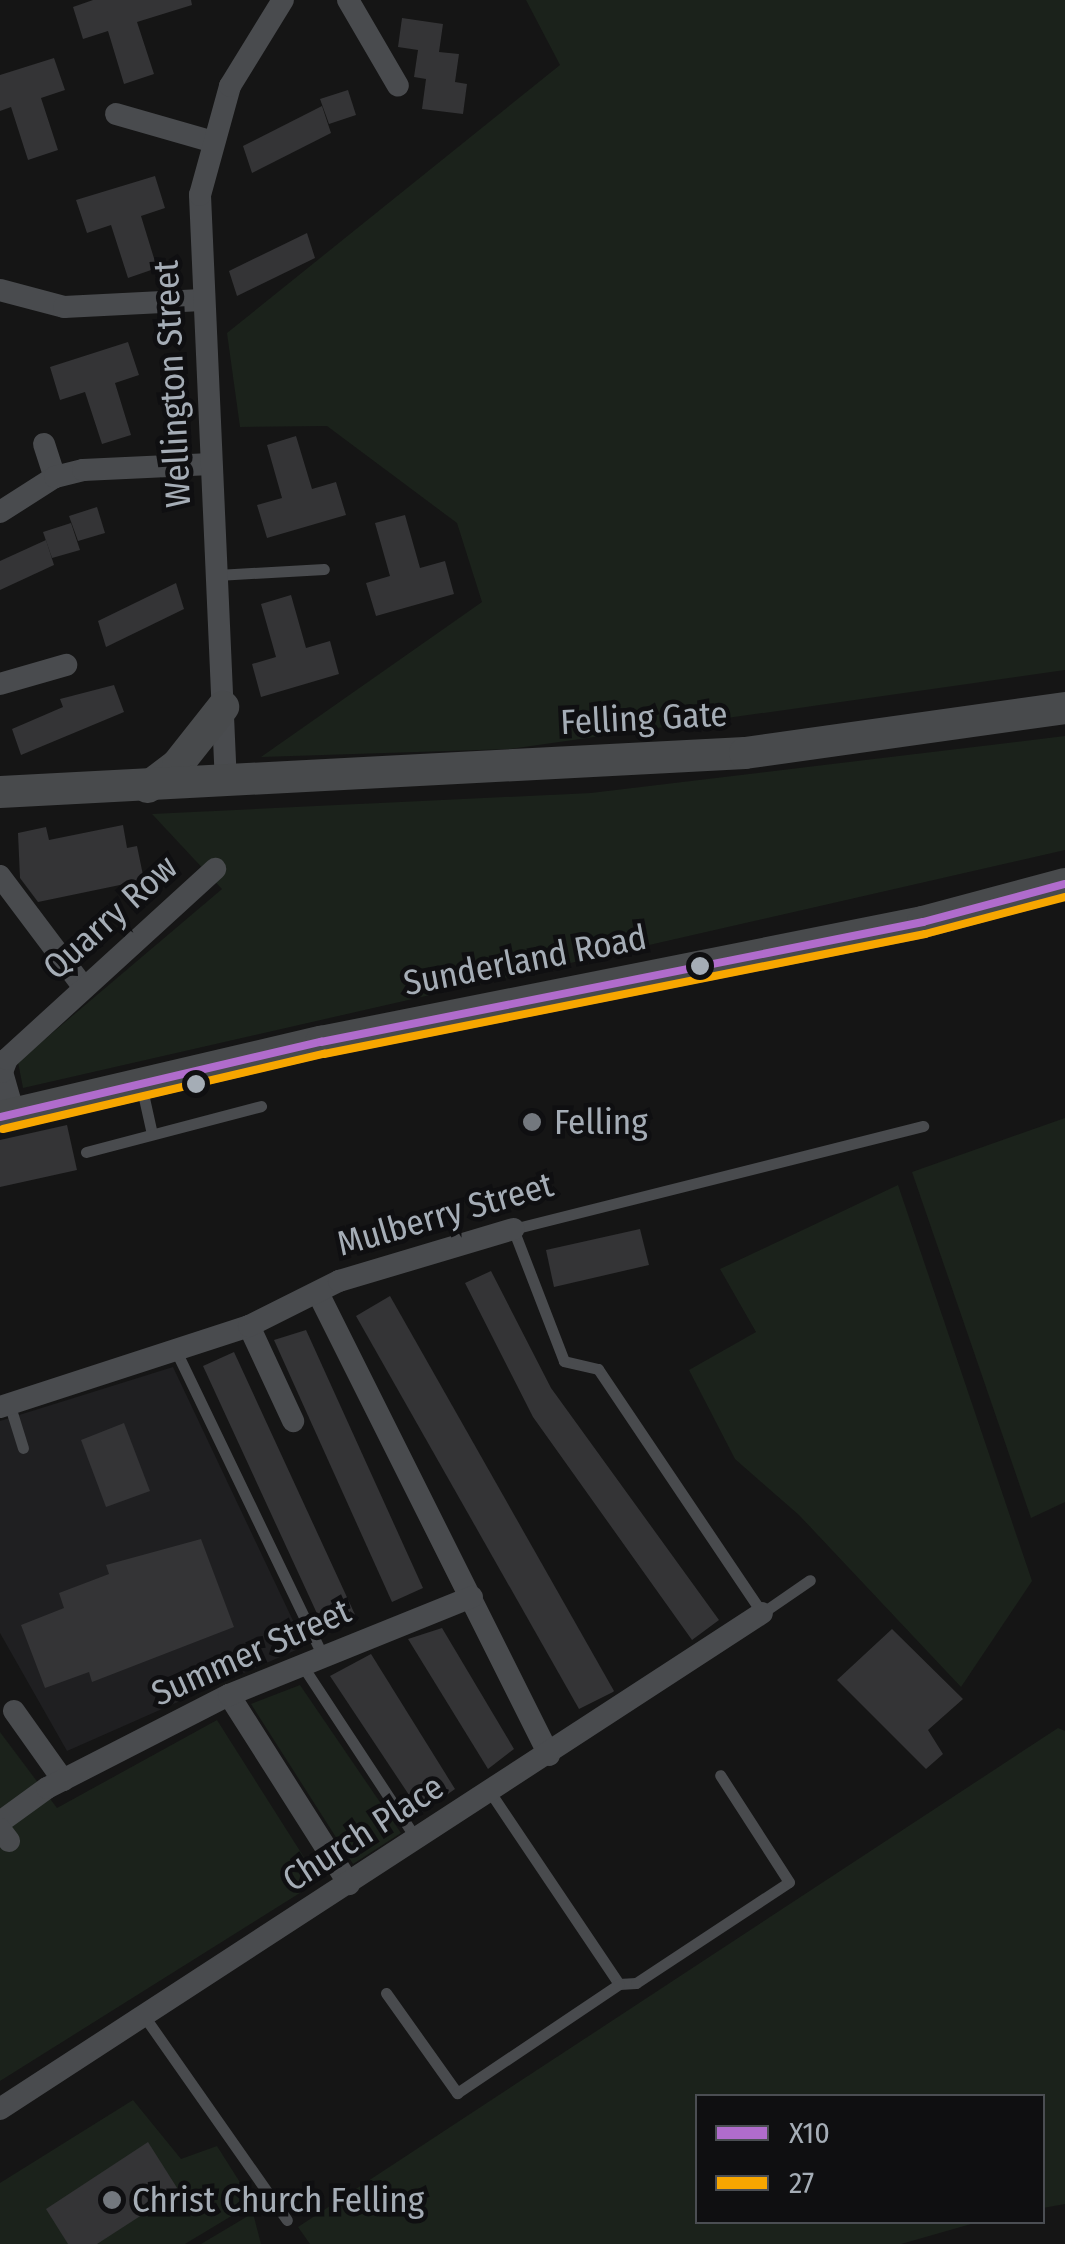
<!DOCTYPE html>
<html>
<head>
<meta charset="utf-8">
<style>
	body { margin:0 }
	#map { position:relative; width:1065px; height:2244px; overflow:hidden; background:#151515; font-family:"Fira Sans Condensed",sans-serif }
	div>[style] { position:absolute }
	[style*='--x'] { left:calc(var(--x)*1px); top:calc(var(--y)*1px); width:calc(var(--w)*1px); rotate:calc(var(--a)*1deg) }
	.built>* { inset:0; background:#1f1f21 }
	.green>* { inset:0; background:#1b221b }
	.building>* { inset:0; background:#343436 }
	.lane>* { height:11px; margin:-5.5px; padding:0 5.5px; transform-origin:5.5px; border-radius:5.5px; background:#494b4e }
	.street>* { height:22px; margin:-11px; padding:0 11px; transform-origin:11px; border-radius:11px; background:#494b4e }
	.secondary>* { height:32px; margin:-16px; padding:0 16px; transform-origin:16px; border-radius:16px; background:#484a4c }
	.bus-1>* { height:8px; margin:-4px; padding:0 4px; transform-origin:4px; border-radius:4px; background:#b06ccc }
	.bus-2>* { height:8px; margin:-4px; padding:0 4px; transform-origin:4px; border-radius:4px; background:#f7a600 }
	.dots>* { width:28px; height:28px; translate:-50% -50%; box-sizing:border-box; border:5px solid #0f0f11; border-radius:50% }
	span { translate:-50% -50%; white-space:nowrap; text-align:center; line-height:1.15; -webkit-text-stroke:9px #0f0f11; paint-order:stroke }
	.street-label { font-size:35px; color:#a5adb6 }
	.poi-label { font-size:35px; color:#a5adb6 }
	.left { translate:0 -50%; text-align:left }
	.legend { position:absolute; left:695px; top:2094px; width:350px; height:130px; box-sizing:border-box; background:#0f0f11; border:2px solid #4b4e53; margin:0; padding:12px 18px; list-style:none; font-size:30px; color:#a5adb6 }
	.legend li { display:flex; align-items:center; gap:20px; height:50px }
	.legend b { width:50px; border:2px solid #4b4e53 }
</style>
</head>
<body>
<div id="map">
	<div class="built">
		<div style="clip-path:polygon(173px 1367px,305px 1646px,67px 1751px,0 1633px,0 1421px)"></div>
	</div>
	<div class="green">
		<div style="clip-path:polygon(526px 0,1065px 0,1065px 670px,510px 749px,261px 757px,482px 602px,457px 523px,327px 426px,240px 427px,227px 333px,560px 65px)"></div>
		<div style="clip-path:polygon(1065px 736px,1065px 850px,23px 1088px,18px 1062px,222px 889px,152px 814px,591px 793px)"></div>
		<div style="clip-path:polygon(1065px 1118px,1065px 1502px,1031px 1518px,912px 1172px)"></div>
		<div style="clip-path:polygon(898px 1185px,1032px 1581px,961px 1687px,799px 1515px,735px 1459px,689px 1370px,756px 1332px,720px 1269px)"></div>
		<div style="clip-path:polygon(300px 1685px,401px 1833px,353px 1864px,251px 1704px)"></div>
		<div style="clip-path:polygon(217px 1720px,319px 1881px,0 2081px,0 1732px,57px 1808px)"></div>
		<div style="clip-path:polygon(1058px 1728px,1065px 1731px,1065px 2204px,1043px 2208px,1042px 2096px,698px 2096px,698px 2222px,978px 2222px,901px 2244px,310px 2244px,298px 2227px)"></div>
		<div style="clip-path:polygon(133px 2100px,181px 2159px,217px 2146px,253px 2203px,185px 2244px,0 2244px,0 2183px)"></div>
		<div style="clip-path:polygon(253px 2213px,261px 2244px,201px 2244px)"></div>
	</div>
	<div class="building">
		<div style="clip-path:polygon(93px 0,191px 0,192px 5px,137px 22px,154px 74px,124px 84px,108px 31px,83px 39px,73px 7px)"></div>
		<div style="clip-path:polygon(402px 18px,443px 24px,439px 52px,459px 54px,455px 82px,467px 84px,463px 114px,422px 109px,426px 79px,414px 77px,418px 50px,398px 47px)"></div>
		<div style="clip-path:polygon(54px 58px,65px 90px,41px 98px,58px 150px,28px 160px,11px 107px,0 111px,0 75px)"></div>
		<div style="clip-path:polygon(348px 90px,356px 115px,329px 124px,320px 99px)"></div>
		<div style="clip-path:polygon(322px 106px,331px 133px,252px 173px,243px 146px)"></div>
		<div style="clip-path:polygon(155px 176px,165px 208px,141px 216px,157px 268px,128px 278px,111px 225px,87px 233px,76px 200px)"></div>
		<div style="clip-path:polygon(307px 233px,315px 258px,237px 296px,229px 271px)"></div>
		<div style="clip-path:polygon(128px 342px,139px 375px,115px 383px,131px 435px,102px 444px,85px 392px,60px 400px,50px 367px)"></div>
		<div style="clip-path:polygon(296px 436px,312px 489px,336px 482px,346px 515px,267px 538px,257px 505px,282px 498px,267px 445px)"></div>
		<div style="clip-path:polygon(97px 507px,105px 533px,78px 541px,69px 516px)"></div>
		<div style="clip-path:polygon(405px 515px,420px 568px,445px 561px,454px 594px,376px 616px,366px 583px,390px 576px,375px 523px)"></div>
		<div style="clip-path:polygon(71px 523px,80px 550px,52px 558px,43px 532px)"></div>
		<div style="clip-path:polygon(46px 540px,54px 565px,0 590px,0 561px)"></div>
		<div style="clip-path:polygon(176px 583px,184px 609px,106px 647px,98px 621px)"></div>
		<div style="clip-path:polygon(291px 595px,306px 648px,330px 641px,339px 674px,261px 697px,252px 664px,276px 657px,261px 604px)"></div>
		<div style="clip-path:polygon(114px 685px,124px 712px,21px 755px,12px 729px,63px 707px,60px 699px)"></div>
		<div style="clip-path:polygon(123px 825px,127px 848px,137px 846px,144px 880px,38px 902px,20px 878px,18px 833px,46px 827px,49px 840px)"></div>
		<div style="clip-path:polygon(67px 1125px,77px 1170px,0 1187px,0 1140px)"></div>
		<div style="clip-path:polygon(640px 1229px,649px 1265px,554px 1287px,546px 1250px)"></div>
		<div style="clip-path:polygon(491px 1271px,551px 1388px,719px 1620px,692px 1640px,533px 1417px,465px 1283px)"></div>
		<div style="clip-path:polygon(390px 1296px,614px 1691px,613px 1692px,579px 1709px,356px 1316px)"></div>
		<div style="clip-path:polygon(306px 1330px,423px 1588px,392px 1602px,274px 1340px)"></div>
		<div style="clip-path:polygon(234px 1352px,357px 1619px,326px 1633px,203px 1366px)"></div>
		<div style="clip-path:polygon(124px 1423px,150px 1491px,106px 1507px,81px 1440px)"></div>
		<div style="clip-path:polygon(201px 1539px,234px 1627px,92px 1682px,89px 1672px,45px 1688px,21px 1625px,64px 1608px,59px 1593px,109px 1574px,106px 1565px)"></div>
		<div style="clip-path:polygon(442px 1628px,514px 1749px,488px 1769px,408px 1639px)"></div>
		<div style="clip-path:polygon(892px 1629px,963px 1699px,928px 1730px,943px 1754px,926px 1769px,837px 1680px)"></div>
		<div style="clip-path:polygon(371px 1654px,455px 1789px,421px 1813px,330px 1676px)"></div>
		<div style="clip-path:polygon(148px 2142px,179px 2191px,97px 2244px,68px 2244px,46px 2209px)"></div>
	</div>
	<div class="lane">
		<div style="--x:217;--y:575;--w:107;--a:-3.2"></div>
		<div style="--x:142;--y:1089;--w:46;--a:77.5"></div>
		<div style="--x:86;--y:1152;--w:181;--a:-14.7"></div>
		<div style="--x:176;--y:1351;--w:339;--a:64.3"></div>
		<div style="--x:9;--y:1403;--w:47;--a:72.7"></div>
		<div style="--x:762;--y:1613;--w:294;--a:-123.9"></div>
		<div style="--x:598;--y:1369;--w:35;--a:-167"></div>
		<div style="--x:564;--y:1361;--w:142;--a:-111.1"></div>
		<div style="--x:513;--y:1229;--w:423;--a:-14.1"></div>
		<div style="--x:762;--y:1613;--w:58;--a:-34.5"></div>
		<div style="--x:302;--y:1665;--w:209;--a:56.7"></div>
		<div style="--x:490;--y:1792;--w:231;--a:56.1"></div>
		<div style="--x:619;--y:1984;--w:17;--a:-3"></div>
		<div style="--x:636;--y:1983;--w:183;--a:-33.4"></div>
		<div style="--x:789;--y:1882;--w:127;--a:-122.8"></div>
		<div style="--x:386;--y:1993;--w:123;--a:54.6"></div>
		<div style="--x:457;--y:2093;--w:195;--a:-33.9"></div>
		<div style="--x:144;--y:2016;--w:249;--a:55"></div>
	</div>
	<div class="street">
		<div style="--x:348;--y:0;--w:99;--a:59.8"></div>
		<div style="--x:116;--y:114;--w:98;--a:16"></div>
		<div style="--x:0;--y:290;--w:66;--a:14.9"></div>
		<div style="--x:64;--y:307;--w:138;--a:-2.9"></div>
		<div style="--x:44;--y:444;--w:35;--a:72"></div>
		<div style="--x:0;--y:512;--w:65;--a:-32.5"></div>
		<div style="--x:55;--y:477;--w:29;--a:-14"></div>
		<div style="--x:83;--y:470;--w:128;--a:-2.7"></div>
		<div style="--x:0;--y:684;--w:69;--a:-16.1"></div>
		<div style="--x:226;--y:784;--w:590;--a:-92.53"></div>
		<div style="--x:200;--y:195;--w:113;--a:-74.6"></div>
		<div style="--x:230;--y:86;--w:101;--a:-58.4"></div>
		<div style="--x:0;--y:876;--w:140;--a:53.1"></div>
		<div style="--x:14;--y:1114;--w:44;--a:-105.9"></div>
		<div style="--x:2;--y:1072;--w:14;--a:-69"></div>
		<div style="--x:7;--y:1059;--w:282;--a:-42.4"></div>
		<div style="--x:320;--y:1297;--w:512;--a:63.43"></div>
		<div style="--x:249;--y:1326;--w:105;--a:65.1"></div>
		<div style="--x:0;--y:1407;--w:262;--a:-18"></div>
		<div style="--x:249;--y:1326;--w:101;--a:-26.6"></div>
		<div style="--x:339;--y:1281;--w:182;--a:-16.6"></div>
		<div style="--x:229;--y:1695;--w:224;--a:57.6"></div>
		<div style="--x:14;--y:1711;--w:85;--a:54.6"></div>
		<div style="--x:0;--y:1822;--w:58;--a:-35.9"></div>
		<div style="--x:47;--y:1788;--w:204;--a:-27.1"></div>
		<div style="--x:229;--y:1695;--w:262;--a:-22"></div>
		<div style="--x:0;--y:1829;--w:15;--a:53"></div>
		<div style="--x:0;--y:2109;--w:909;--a:-33.06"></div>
	</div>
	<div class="secondary">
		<div style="--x:148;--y:787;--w:38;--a:-37"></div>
		<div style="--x:178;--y:764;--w:73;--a:-51.7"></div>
		<div style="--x:0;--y:792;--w:746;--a:-3"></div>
		<div style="--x:745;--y:753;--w:323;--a:-8"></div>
		<div style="--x:0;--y:1117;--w:330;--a:-13.2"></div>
		<div style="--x:321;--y:1042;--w:614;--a:-11.27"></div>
		<div style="--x:923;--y:922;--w:147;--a:-15"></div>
	</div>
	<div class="bus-1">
		<div style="--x:0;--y:1117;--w:330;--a:-13.2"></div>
		<div style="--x:321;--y:1042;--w:614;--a:-11.27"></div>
		<div style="--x:923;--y:922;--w:147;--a:-15"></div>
	</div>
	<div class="bus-2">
		<div style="--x:3;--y:1129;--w:330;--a:-13.2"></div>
		<div style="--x:324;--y:1054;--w:613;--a:-11.29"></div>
		<div style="--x:925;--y:934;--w:145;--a:-14.8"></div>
	</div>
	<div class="dots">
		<div style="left:700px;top:966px;background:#a5adb6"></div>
		<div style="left:196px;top:1084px;background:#a5adb6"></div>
		<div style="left:532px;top:1122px;background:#73787e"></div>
		<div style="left:112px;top:2200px;background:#73787e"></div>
	</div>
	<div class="street-label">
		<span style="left:172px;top:384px;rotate:-93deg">Wellington Street</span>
		<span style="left:644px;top:718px;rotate:-3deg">Felling Gate</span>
		<span style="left:110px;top:917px;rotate:-42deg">Quarry Row</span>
		<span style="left:525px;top:960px;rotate:-11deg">Sunderland Road</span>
		<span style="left:445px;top:1214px;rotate:-16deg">Mulberry Street</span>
		<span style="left:251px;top:1652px;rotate:-24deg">Summer Street</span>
		<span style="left:363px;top:1833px;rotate:-33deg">Church Place</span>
	</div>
	<div class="poi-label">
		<span class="left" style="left:554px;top:1122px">Felling</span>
		<span class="left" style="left:132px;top:2200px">Christ Church Felling</span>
	</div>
	<ul class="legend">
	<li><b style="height:12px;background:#b06ccc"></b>X10</li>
	<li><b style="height:12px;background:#f7a600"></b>27</li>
	</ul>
</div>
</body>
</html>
